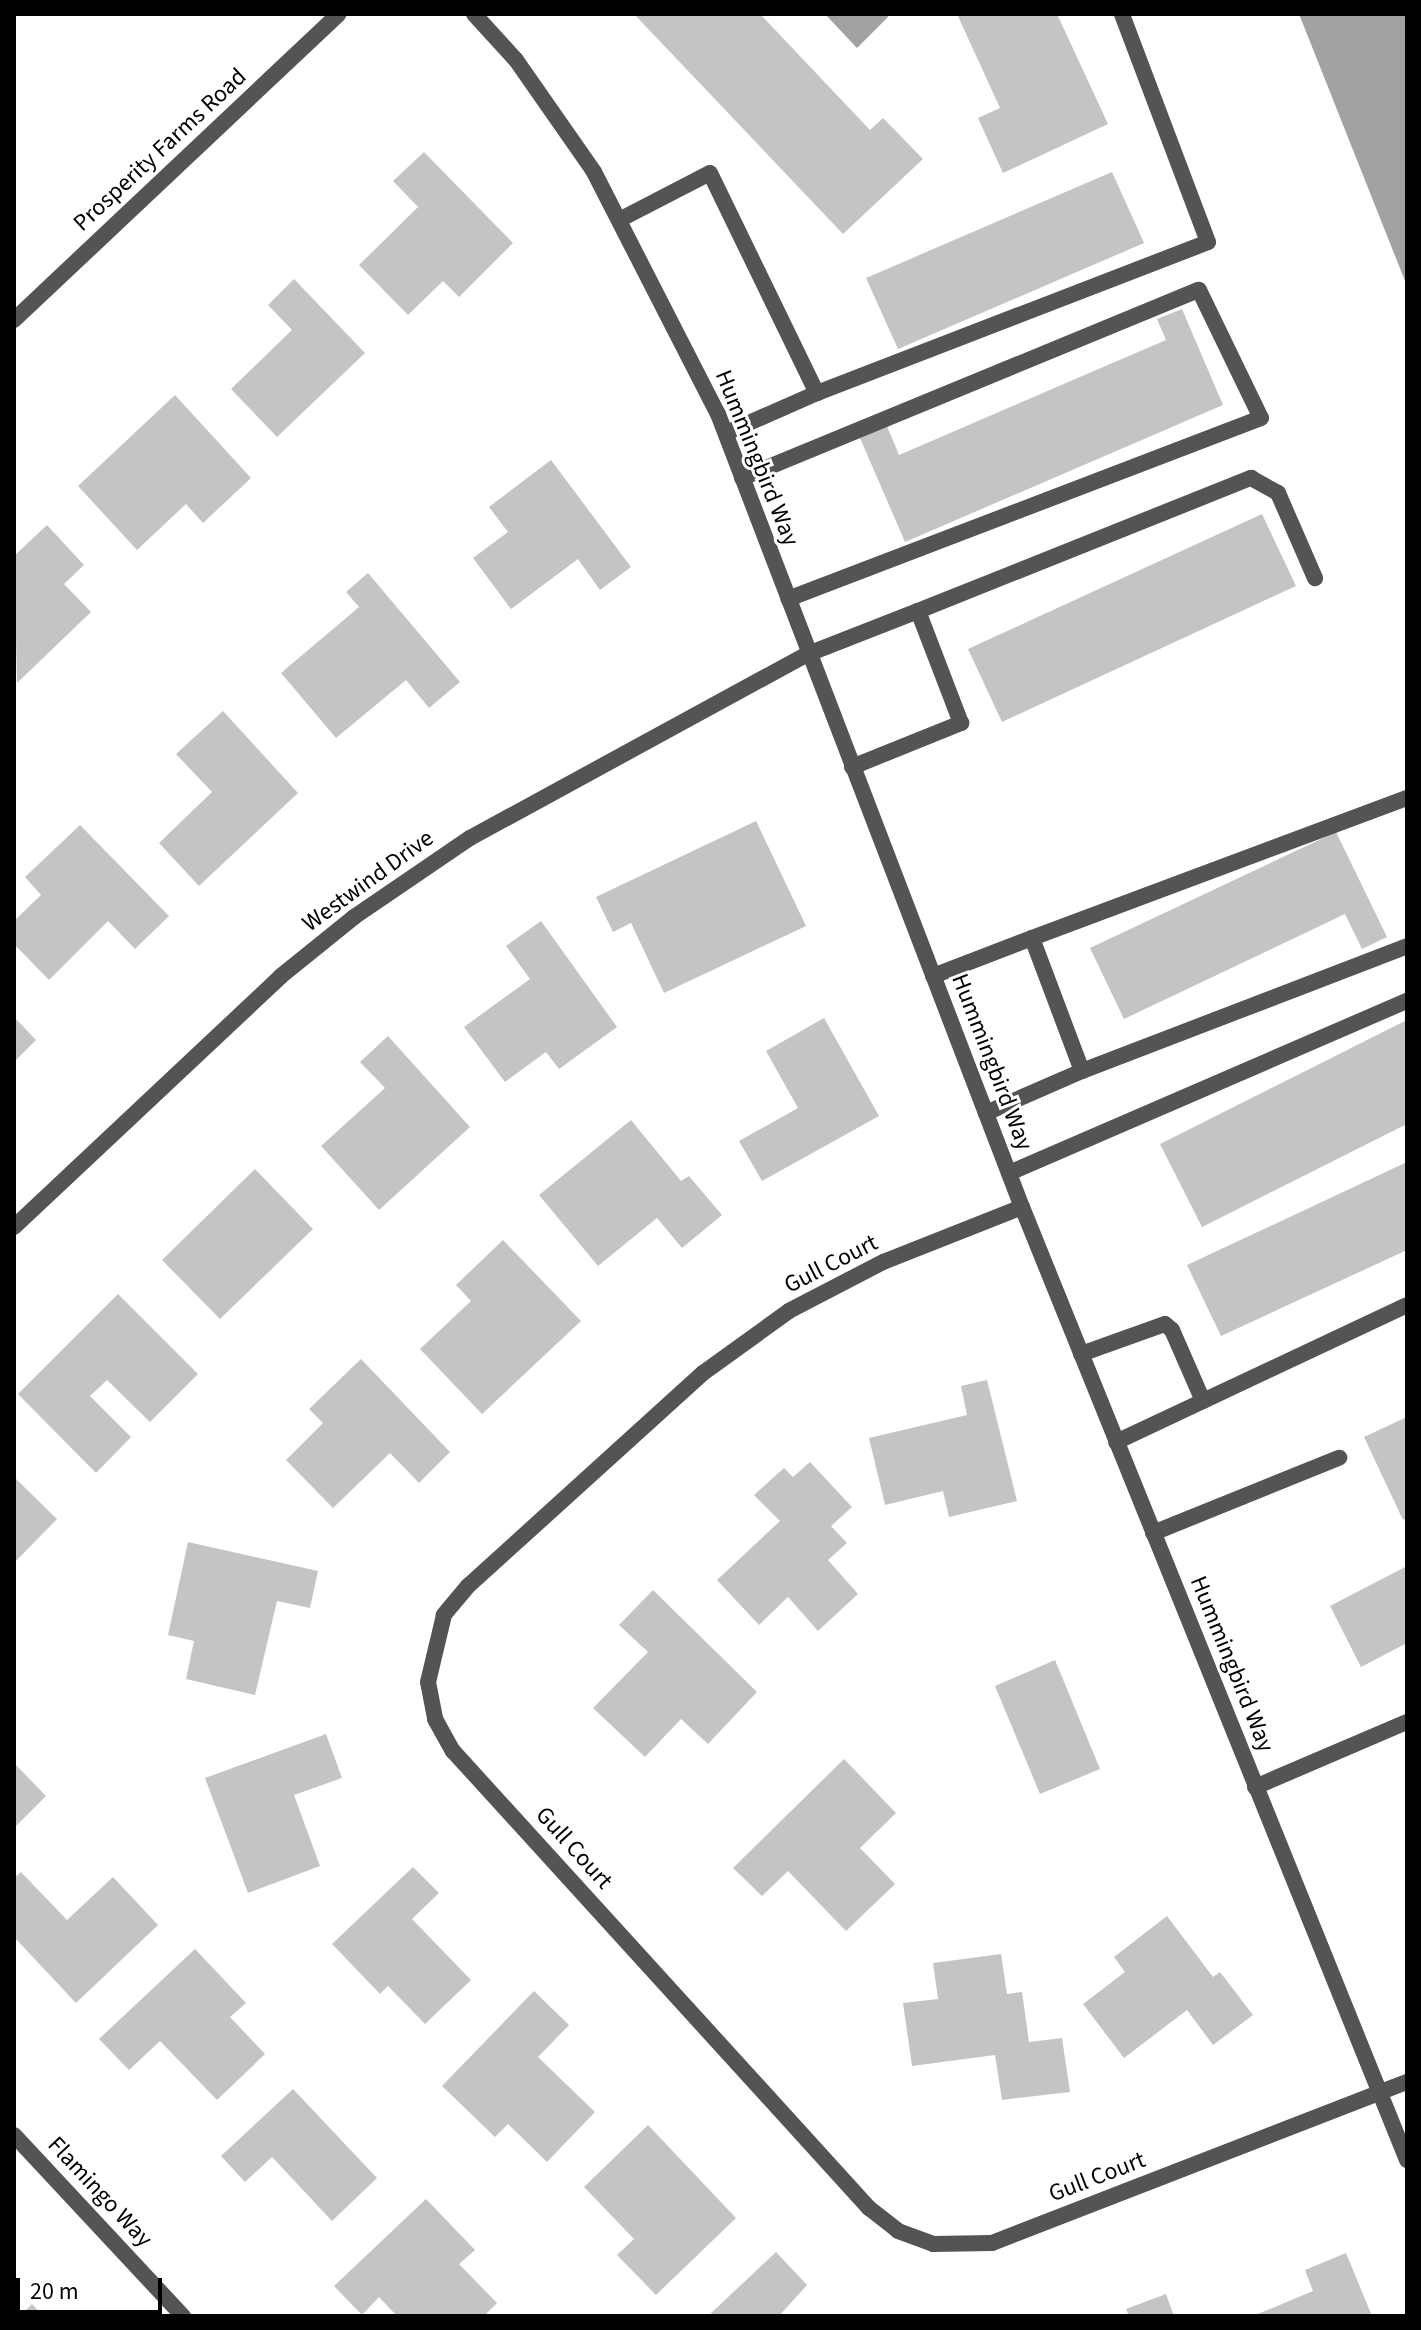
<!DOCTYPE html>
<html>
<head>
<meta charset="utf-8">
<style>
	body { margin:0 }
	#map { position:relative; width:1421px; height:2330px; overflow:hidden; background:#fff; font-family:"Source Sans 3",sans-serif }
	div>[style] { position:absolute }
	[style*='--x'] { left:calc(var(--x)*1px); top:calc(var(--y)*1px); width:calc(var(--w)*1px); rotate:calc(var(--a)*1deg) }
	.water>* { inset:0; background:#a2a2a2 }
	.building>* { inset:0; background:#c4c4c4 }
	.service>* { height:16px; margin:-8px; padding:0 8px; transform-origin:8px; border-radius:8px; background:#545454 }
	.minor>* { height:16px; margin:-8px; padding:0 8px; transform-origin:8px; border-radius:8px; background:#545454 }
	.tertiary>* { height:16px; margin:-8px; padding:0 8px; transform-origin:8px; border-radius:8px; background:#545454 }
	span { translate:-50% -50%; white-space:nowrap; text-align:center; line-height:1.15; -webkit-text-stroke:6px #fff; paint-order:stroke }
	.street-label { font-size:24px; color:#000 }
	.frame { position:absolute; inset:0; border:16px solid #000; pointer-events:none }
	.scale { position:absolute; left:16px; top:2278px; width:146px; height:36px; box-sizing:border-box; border:4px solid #000; border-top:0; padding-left:10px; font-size:24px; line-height:28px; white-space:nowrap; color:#000; -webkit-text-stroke:6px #fff; paint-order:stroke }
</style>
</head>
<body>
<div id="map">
	<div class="water">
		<div style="clip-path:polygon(825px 14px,887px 14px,888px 17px,857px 48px)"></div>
		<div style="clip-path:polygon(1299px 14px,1407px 14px,1407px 286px)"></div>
	</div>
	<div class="building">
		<div style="clip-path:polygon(634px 14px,760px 14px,870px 130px,883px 118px,923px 159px,843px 234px)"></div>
		<div style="clip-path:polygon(957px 14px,1057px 14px,1108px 124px,1003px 173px,978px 118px,1000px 108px)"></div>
		<div style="clip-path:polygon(424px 152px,513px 243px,459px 297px,443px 281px,408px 315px,359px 265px,418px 207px,393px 181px)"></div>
		<div style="clip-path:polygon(1112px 172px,1144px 243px,898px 349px,866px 278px)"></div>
		<div style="clip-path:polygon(294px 279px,365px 353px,277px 437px,231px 389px,292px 330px,268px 305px)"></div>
		<div style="clip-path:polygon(1182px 309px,1223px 405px,905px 542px,860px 438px,887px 426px,899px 455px,1166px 340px,1157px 319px)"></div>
		<div style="clip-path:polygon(175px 395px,251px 478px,203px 523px,186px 504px,137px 550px,78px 486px)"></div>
		<div style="clip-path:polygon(551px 460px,631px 567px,600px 590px,578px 559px,511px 609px,473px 558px,508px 532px,489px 507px)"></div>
		<div style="clip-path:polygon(1262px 514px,1296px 586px,1002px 722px,968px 649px)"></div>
		<div style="clip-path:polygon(47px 525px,84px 565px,64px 584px,91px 612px,17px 683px,14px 556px)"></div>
		<div style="clip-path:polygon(368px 573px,460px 682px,429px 708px,406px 680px,336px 738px,281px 673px,359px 607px,346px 592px)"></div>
		<div style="clip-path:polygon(223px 711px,298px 793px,199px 886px,159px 843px,212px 792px,176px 754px)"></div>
		<div style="clip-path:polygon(756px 821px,806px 926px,664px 993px,631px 923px,613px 932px,596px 897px)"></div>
		<div style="clip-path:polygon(80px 825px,169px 916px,135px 949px,108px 921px,49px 980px,14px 944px,14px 921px,41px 895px,25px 877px)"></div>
		<div style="clip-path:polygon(1336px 832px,1387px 937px,1362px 949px,1345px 914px,1124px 1019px,1090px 948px)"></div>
		<div style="clip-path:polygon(541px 921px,617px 1027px,559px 1069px,546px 1052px,505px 1082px,464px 1027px,530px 979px,506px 946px)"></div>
		<div style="clip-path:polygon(14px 1017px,36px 1040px,14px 1062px)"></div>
		<div style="clip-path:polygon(824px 1018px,879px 1116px,762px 1181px,739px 1141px,798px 1108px,766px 1051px)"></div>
		<div style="clip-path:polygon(1407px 1020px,1407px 1124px,1202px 1227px,1160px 1144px)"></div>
		<div style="clip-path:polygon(388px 1036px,470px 1127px,379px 1210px,321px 1146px,385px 1088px,360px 1062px)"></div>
		<div style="clip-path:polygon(631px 1120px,681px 1181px,689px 1176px,722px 1215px,682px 1248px,657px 1218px,598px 1266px,539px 1195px)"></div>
		<div style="clip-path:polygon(1407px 1162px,1407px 1250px,1221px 1336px,1187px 1265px)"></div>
		<div style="clip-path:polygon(255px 1169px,313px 1229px,220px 1319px,162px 1260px)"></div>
		<div style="clip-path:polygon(503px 1240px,581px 1321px,482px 1414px,420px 1349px,471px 1301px,456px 1285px)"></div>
		<div style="clip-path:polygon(118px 1294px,198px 1374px,150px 1422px,107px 1380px,90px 1396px,131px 1437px,96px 1473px,18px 1394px)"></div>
		<div style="clip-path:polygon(361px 1359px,450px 1452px,419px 1483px,390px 1453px,333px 1508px,286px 1460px,323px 1423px,309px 1409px)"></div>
		<div style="clip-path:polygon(987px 1380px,1017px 1501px,949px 1517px,943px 1491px,885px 1505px,869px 1438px,967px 1415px,961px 1386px)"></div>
		<div style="clip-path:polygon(1407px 1417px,1407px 1518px,1403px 1520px,1364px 1437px)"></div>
		<div style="clip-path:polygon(810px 1462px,852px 1507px,831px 1526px,847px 1543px,828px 1560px,858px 1594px,818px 1631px,788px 1597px,759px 1625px,717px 1580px,780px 1521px,754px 1495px,784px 1468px,793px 1477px)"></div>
		<div style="clip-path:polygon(14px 1477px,57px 1519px,14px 1563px)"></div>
		<div style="clip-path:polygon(188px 1542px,318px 1571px,310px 1608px,277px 1601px,255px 1695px,186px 1679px,194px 1641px,168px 1635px)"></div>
		<div style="clip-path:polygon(1407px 1566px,1407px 1643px,1361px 1667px,1330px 1606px)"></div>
		<div style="clip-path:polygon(653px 1590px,757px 1692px,708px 1744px,681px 1719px,645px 1757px,593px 1708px,648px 1652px,619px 1625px)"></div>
		<div style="clip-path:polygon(1055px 1660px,1100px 1769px,1040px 1794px,995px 1686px)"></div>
		<div style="clip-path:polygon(326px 1734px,342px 1778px,294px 1795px,320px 1866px,248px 1893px,205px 1778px)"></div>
		<div style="clip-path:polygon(844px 1759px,896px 1813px,860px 1848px,895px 1884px,846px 1931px,788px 1871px,762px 1896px,733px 1868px)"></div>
		<div style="clip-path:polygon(14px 1763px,46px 1796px,14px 1828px)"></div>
		<div style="clip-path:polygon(413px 1867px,439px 1893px,412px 1919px,471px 1980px,425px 2024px,388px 1986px,380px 1994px,332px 1944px)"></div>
		<div style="clip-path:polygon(21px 1872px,67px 1920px,113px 1877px,158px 1925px,76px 2003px,14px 1937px,14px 1878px)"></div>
		<div style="clip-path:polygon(1167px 1916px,1213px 1977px,1220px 1972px,1253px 2015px,1213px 2045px,1187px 2010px,1124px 2058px,1083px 2004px,1125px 1972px,1114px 1957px)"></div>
		<div style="clip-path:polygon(195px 1949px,246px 2003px,230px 2017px,265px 2054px,217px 2100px,160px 2041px,129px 2070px,99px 2039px)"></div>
		<div style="clip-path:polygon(1001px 1954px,1007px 1994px,1022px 1992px,1029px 2042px,1062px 2038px,1070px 2092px,1002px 2100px,995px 2055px,912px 2066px,903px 2003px,938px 1999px,933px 1963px)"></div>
		<div style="clip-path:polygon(534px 1991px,569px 2025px,538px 2057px,595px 2112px,547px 2162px,508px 2124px,495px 2137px,442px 2086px)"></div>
		<div style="clip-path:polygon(293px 2089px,377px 2178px,332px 2221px,272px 2157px,245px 2182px,221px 2156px)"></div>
		<div style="clip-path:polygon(648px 2125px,736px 2218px,656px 2295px,617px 2255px,634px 2239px,584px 2187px)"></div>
		<div style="clip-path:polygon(426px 2199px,475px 2250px,459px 2264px,497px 2303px,484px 2316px,397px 2316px,379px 2297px,362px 2315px,334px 2286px)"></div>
		<div style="clip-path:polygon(776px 2252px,807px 2285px,779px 2316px,708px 2316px)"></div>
		<div style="clip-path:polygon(1346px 2253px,1372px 2316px,1253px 2316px,1313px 2291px,1305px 2270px)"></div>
		<div style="clip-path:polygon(1166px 2294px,1174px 2316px,1129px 2316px,1126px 2309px)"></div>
		<div style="clip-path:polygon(32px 2304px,43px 2316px,20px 2316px)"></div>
	</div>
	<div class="service">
		<div style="--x:619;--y:220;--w:102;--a:-27.3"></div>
		<div style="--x:710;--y:173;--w:245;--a:64.1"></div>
		<div style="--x:817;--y:393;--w:99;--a:156.3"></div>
		<div style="--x:817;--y:393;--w:419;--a:-21.1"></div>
		<div style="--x:1208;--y:242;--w:244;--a:-110.7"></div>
		<div style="--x:742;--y:478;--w:494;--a:-22.4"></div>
		<div style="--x:1199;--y:290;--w:142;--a:64.2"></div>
		<div style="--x:1261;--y:418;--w:506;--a:159.06"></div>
		<div style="--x:808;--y:654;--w:118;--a:-21.4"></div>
		<div style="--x:852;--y:767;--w:118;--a:-22"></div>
		<div style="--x:961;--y:723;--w:120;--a:-111"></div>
		<div style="--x:918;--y:611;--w:359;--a:-21.8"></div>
		<div style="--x:1251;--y:478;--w:31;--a:29"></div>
		<div style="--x:1278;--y:493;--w:93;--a:66.5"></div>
		<div style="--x:1032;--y:938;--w:400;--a:-20.5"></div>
		<div style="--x:933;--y:976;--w:106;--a:-21"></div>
		<div style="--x:1032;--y:938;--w:142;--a:69.4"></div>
		<div style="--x:1082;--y:1071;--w:105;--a:156.4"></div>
		<div style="--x:1082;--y:1071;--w:348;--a:-21"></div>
		<div style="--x:1009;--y:1173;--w:434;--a:-23.4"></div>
		<div style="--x:1081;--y:1354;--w:89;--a:-19.7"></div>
		<div style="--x:1165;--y:1324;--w:9;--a:41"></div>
		<div style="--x:1172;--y:1330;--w:77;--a:66.4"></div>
		<div style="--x:1203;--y:1401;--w:225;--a:-25.2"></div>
		<div style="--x:1116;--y:1442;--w:96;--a:-25.2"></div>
		<div style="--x:1153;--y:1533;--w:201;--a:-22"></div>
		<div style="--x:1255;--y:1787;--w:165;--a:-23.2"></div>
		<div style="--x:1378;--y:2093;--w:31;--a:-21"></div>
	</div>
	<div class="minor">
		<div style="--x:474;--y:14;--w:62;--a:47.6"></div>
		<div style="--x:516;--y:60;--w:136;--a:55.1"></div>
		<div style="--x:594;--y:172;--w:272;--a:62.9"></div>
		<div style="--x:718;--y:414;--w:849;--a:69.03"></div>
		<div style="--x:1022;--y:1207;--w:1028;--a:68"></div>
		<div style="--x:1022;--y:1207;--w:149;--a:158.4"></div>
		<div style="--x:883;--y:1262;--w:106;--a:152.5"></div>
		<div style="--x:789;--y:1311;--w:106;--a:144.2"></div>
		<div style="--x:703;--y:1373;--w:317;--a:137.8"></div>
		<div style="--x:468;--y:1586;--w:38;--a:130"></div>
		<div style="--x:444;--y:1615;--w:69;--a:103.4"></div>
		<div style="--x:428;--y:1682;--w:38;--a:79"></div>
		<div style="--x:435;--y:1719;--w:37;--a:61"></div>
		<div style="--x:453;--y:1751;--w:618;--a:47.69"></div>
		<div style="--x:869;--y:2208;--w:37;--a:38"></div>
		<div style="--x:898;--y:2231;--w:37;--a:20"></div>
		<div style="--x:933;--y:2244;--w:59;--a:-1"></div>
		<div style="--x:992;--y:2243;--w:414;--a:-21.2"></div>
		<div style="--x:14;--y:1227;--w:366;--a:-43.2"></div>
		<div style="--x:281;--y:976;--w:94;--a:-38.9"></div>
		<div style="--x:354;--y:917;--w:140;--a:-34.3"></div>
		<div style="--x:470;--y:838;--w:385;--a:-28.6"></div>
		<div style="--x:14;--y:2135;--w:248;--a:47"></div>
	</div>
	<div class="tertiary">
		<div style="--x:14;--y:320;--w:446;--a:-43.3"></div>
	</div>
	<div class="street-label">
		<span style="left:160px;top:150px;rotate:-43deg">Prosperity Farms Road</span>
		<span style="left:757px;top:458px;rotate:68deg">Hummingbird Way</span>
		<span style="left:368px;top:881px;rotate:-36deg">Westwind Drive</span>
		<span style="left:992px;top:1062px;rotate:69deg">Hummingbird Way</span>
		<span style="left:831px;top:1264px;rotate:-27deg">Gull Court</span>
		<span style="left:1232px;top:1664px;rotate:68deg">Hummingbird Way</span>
		<span style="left:574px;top:1848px;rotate:48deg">Gull Court</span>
		<span style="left:1097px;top:2177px;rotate:-21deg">Gull Court</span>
		<span style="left:100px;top:2192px;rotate:47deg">Flamingo Way</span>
	</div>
	<div class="frame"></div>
	<div class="scale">20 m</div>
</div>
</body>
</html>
